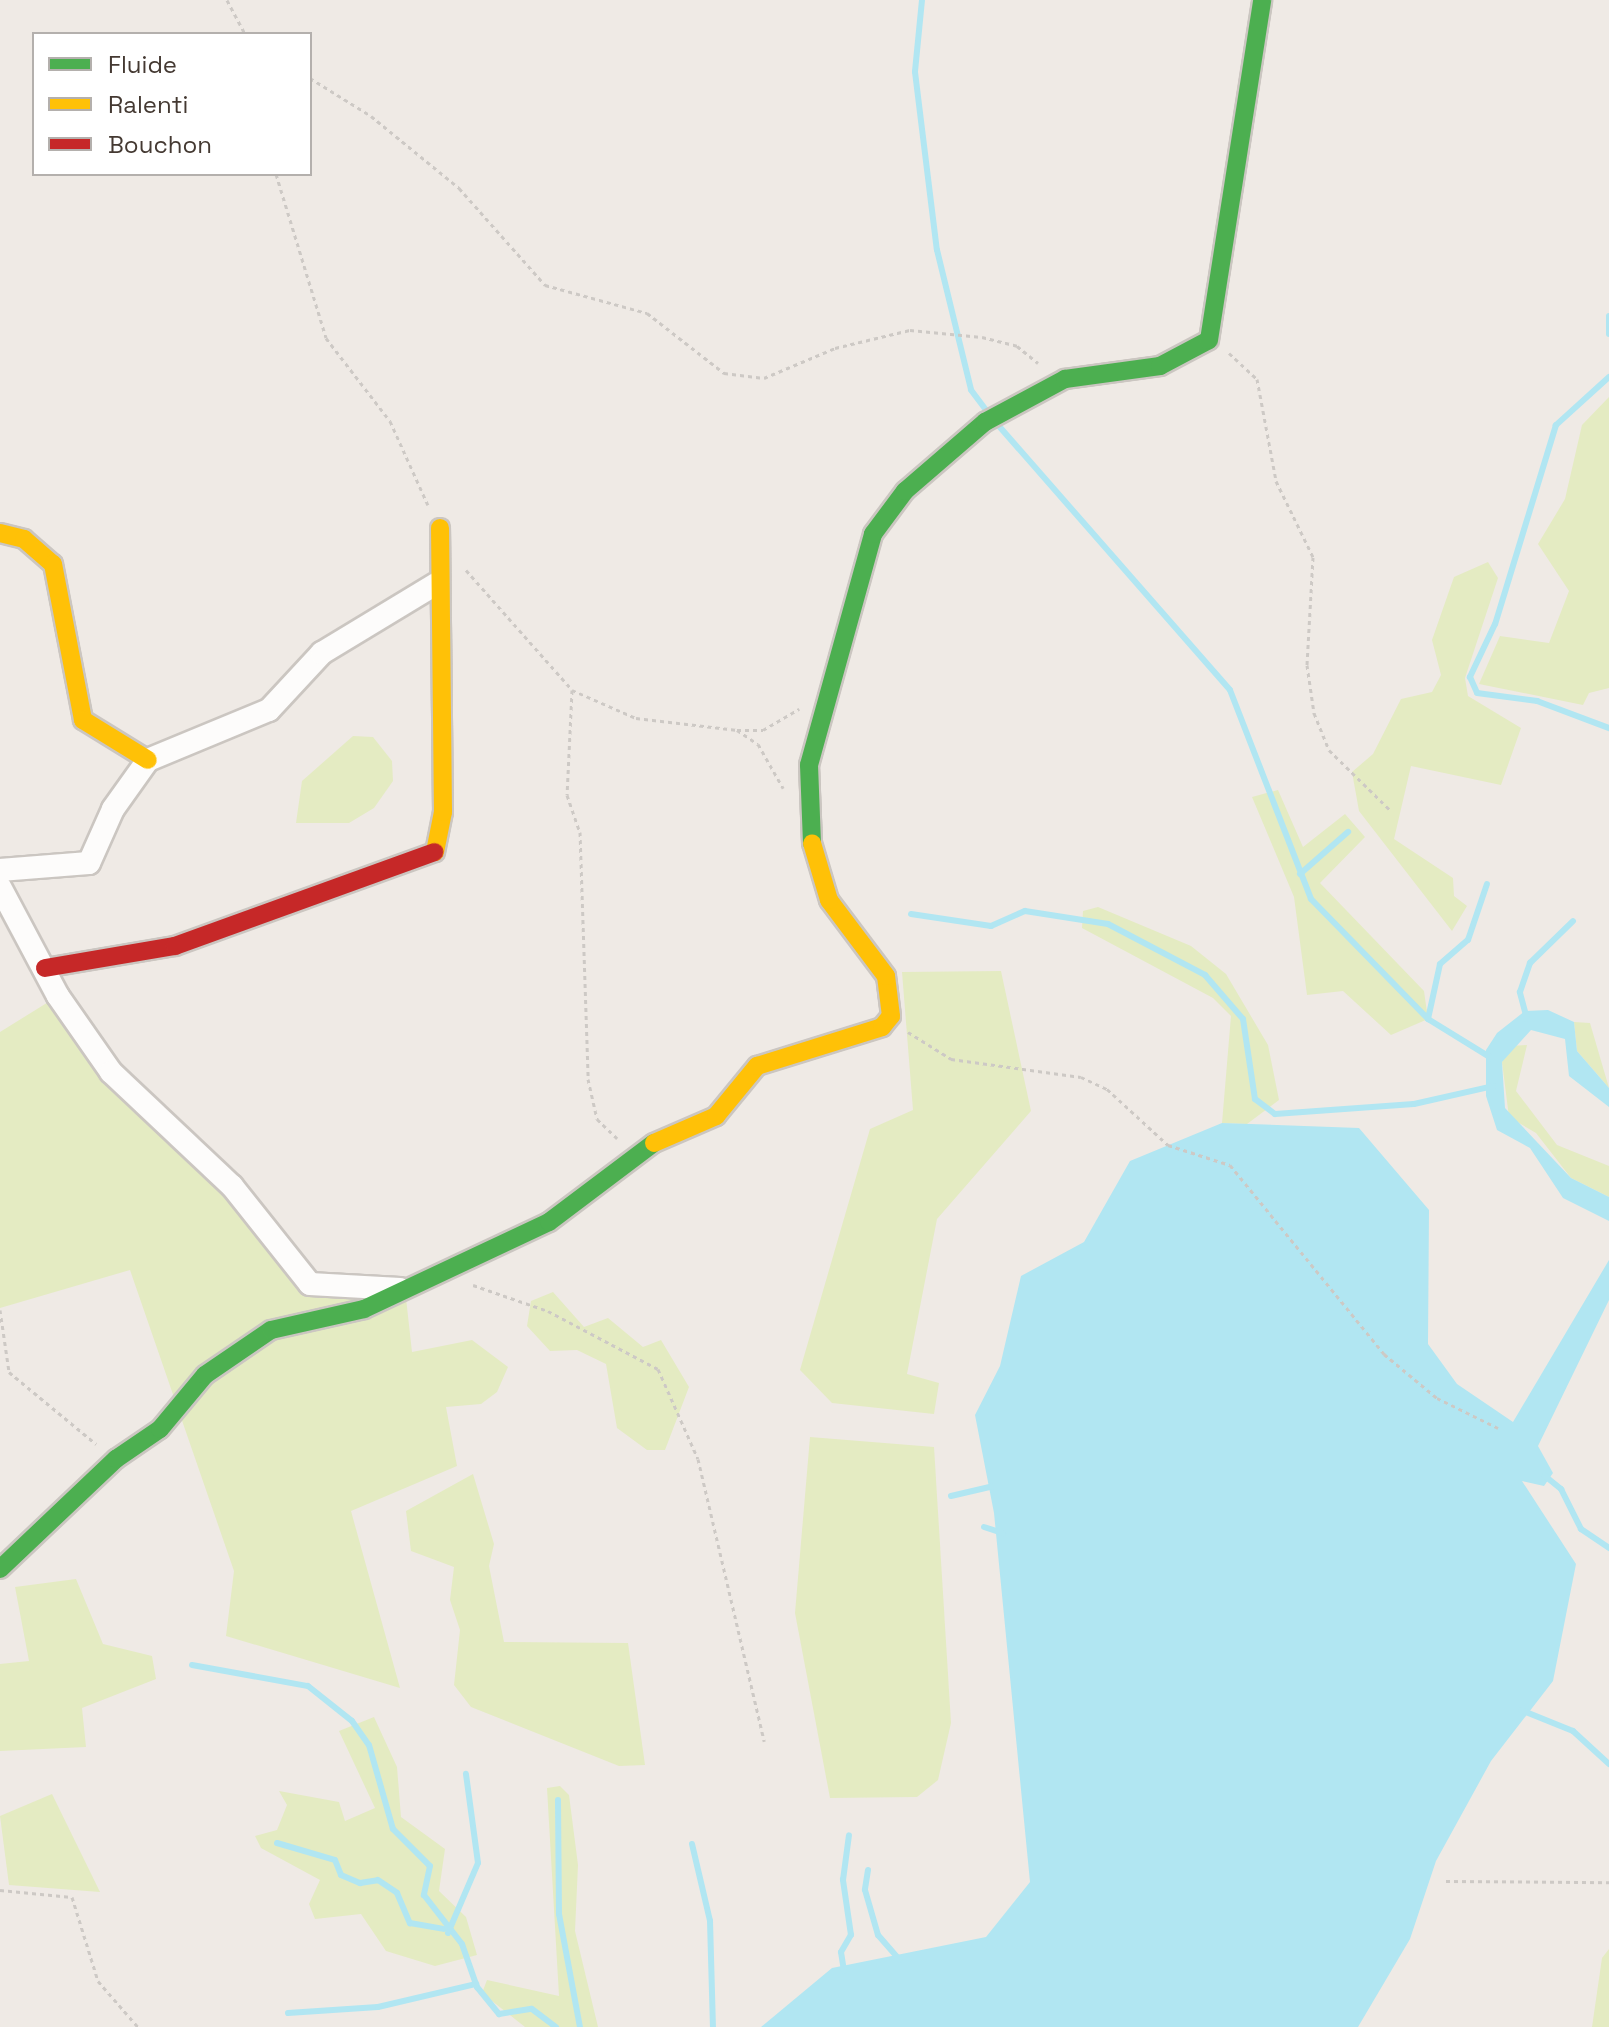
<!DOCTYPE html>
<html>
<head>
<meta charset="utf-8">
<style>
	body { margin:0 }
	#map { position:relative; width:1609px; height:2027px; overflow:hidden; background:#efeae5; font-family:"Space Grotesk",sans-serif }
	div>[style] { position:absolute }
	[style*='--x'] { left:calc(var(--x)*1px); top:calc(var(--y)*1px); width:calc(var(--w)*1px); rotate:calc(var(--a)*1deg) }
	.green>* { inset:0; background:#e4ebc2 }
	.water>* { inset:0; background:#b1e6f2 }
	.stream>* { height:6px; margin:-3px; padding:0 3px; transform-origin:3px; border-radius:3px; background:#b1e6f2 }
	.path>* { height:3px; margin-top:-1.5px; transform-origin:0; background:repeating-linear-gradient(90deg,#cdc9c5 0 4px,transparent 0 8px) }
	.roads { filter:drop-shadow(2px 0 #cbc6c1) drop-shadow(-2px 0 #cbc6c1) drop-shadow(0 2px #cbc6c1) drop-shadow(0 -2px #cbc6c1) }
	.street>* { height:22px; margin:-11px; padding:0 11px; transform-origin:11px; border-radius:11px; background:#fdfcfb }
	.fast>* { height:18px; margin:-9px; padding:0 9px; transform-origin:9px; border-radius:9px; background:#4caf50 }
	.slow>* { height:18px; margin:-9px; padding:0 9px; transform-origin:9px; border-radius:9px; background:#ffc107 }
	.jam>* { height:18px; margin:-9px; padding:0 9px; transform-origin:9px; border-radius:9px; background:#c62828 }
	span { translate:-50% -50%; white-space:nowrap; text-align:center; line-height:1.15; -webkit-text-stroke:7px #fff; paint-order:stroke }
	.legend { position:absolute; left:32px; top:32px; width:280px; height:144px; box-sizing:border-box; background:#fff; border:2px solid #b4b0ad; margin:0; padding:10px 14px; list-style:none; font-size:24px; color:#443932 }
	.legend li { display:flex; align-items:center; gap:16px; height:40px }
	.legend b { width:40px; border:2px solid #b4b0ad }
</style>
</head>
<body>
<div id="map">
	<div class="green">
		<div style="clip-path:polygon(1609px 397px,1609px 688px,1589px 693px,1583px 705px,1479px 684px,1500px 636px,1549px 643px,1569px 591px,1538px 544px,1565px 499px,1582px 425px)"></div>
		<div style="clip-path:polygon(1488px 562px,1498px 578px,1465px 678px,1468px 696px,1521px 728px,1501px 785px,1411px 766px,1394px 839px,1453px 878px,1454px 896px,1467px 906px,1452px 931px,1359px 811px,1352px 772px,1373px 754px,1401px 699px,1432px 692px,1441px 675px,1432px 640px,1454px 577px)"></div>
		<div style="clip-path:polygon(353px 736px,373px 737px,392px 761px,393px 781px,374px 808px,349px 823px,296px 823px,302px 781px)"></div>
		<div style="clip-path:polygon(1278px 790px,1303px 847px,1345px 814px,1365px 837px,1320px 883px,1424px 991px,1428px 1019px,1391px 1035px,1343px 991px,1307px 995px,1294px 897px,1252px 797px)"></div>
		<div style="clip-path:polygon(1098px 907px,1191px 946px,1226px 974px,1268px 1045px,1279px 1100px,1247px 1124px,1222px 1123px,1231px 1016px,1213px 998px,1082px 928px,1083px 911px)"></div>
		<div style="clip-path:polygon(1001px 971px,1031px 1111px,937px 1219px,907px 1374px,939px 1383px,934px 1414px,832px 1403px,800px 1370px,870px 1129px,913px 1110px,902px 972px)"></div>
		<div style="clip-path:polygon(58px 996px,310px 1284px,405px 1289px,412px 1352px,472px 1340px,508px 1367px,497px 1392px,481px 1404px,446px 1407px,457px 1466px,351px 1511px,400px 1688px,226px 1636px,234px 1571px,130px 1270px,0 1308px,0 1032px)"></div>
		<div style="clip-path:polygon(1574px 1022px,1590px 1023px,1609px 1088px,1577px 1051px)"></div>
		<div style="clip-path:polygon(1527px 1045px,1516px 1091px,1557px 1145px,1609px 1166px,1609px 1197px,1571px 1178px,1536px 1133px,1509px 1117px,1502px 1062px,1511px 1046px)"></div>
		<div style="clip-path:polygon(553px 1292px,584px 1327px,608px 1318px,643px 1347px,661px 1340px,689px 1387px,665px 1450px,647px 1450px,617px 1428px,606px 1364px,577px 1350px,550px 1351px,527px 1326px,531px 1301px)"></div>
		<div style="clip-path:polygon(810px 1437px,934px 1447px,951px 1723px,938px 1780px,917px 1797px,830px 1798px,795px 1613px)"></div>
		<div style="clip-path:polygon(473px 1474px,494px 1544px,489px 1566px,504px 1642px,628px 1643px,645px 1765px,619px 1766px,471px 1707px,454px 1685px,460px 1630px,450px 1600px,454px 1567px,411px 1551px,406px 1511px)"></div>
		<div style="clip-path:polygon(76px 1579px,103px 1644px,152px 1656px,156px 1679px,82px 1708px,86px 1747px,0 1751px,0 1664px,29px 1661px,15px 1587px)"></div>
		<div style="clip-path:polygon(374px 1717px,397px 1767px,401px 1817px,445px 1849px,439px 1891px,466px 1917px,477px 1955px,435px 1966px,386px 1951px,361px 1914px,315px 1919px,309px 1904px,320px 1880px,261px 1848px,255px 1836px,277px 1830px,287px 1805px,279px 1791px,339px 1802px,345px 1821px,375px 1808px,339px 1731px)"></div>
		<div style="clip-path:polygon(560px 1786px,569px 1795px,578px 1865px,575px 1931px,598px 2027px,525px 2027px,482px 1993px,487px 1980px,559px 1996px,547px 1788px)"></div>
		<div style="clip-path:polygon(52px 1794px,100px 1892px,9px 1885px,0 1816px)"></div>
		<div style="clip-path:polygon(1609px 1949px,1609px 2027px,1592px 2027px,1602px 1958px)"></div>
	</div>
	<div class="water">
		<div style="clip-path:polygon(1548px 1010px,1574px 1022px,1577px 1051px,1609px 1088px,1609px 1107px,1569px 1076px,1565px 1039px,1531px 1030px,1502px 1062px,1505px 1108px,1571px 1178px,1609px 1197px,1609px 1221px,1563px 1198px,1530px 1148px,1497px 1130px,1486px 1096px,1486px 1050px,1497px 1033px,1525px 1011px)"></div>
		<div style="clip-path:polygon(1222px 1123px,1359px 1128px,1429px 1210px,1428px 1344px,1457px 1384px,1513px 1422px,1609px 1260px,1609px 1300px,1538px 1446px,1553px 1473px,1544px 1486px,1522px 1481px,1576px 1564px,1553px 1681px,1491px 1761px,1436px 1861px,1410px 1939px,1358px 2027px,761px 2027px,832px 1968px,986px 1937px,1030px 1882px,994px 1513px,975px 1415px,1000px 1366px,1021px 1276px,1084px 1242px,1130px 1161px)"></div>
	</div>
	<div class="stream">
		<div style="--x:922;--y:0;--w:72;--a:95.6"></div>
		<div style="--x:915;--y:72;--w:179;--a:83"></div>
		<div style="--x:937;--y:250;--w:144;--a:76.3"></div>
		<div style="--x:971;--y:390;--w:25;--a:53"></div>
		<div style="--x:1609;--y:316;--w:18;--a:90"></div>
		<div style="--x:1609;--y:377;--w:72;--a:137.8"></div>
		<div style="--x:1556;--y:425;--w:208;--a:107"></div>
		<div style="--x:1495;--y:624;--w:59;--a:115.3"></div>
		<div style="--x:1470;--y:677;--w:17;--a:66"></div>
		<div style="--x:1477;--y:693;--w:61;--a:7.6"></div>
		<div style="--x:1537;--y:701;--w:77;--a:20.6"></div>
		<div style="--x:998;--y:425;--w:352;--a:48.8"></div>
		<div style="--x:1230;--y:690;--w:224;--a:68.8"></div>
		<div style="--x:1311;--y:899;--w:168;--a:45.7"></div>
		<div style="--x:1428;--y:1019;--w:76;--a:31.6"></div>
		<div style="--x:1300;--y:874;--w:64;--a:-41.2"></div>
		<div style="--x:911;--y:914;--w:81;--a:8.5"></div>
		<div style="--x:991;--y:926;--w:37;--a:-24"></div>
		<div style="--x:1025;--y:911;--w:84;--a:8.9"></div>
		<div style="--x:1108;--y:924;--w:110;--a:27.7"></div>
		<div style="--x:1205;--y:975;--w:58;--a:49.2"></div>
		<div style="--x:1243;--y:1019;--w:81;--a:81.5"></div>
		<div style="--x:1255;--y:1099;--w:25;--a:37"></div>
		<div style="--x:1275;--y:1114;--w:139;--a:-4.1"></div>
		<div style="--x:1414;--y:1104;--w:81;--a:-12.8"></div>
		<div style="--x:1428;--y:1019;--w:56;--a:-77.7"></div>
		<div style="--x:1440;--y:964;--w:37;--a:-41"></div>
		<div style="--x:1468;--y:940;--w:59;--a:-71.3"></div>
		<div style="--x:1527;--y:1019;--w:28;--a:-105"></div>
		<div style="--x:1520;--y:992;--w:31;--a:-71"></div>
		<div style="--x:1530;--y:963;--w:60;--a:-44.3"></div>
		<div style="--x:1545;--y:1476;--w:21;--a:39"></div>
		<div style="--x:1561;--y:1489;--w:45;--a:63.4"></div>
		<div style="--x:1581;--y:1529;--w:34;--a:34"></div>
		<div style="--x:951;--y:1496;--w:44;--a:-13.1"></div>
		<div style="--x:984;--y:1527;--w:20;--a:18"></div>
		<div style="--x:192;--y:1665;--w:118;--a:10.3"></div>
		<div style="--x:308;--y:1686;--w:56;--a:38.5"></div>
		<div style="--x:352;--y:1721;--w:29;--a:55"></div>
		<div style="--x:369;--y:1745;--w:87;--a:74.1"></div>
		<div style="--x:393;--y:1829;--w:52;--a:45"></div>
		<div style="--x:430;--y:1866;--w:30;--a:102"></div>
		<div style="--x:424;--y:1895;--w:62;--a:52.2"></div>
		<div style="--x:462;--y:1944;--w:46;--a:70.8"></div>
		<div style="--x:477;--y:1987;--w:35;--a:51"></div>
		<div style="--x:499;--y:2014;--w:33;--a:-9"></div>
		<div style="--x:532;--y:2009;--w:30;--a:37"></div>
		<div style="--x:1521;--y:1710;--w:56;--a:22"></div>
		<div style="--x:1573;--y:1731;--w:49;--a:42.5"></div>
		<div style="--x:558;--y:1800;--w:114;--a:89.5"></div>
		<div style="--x:559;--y:1914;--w:115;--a:79.5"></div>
		<div style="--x:277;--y:1843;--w:60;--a:16.3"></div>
		<div style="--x:335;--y:1860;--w:16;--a:68"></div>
		<div style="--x:341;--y:1875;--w:21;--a:23"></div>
		<div style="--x:360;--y:1883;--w:18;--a:-9"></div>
		<div style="--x:378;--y:1880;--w:23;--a:34"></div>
		<div style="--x:397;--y:1893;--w:33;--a:67"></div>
		<div style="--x:410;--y:1923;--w:34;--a:10"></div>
		<div style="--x:692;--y:1844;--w:79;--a:76.8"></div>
		<div style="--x:710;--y:1921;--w:106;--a:88.4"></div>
		<div style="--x:868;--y:1870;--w:20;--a:99"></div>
		<div style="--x:865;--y:1890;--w:47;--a:73.9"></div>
		<div style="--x:878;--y:1935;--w:33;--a:49"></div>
		<div style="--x:448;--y:1933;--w:76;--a:-66.8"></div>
		<div style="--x:478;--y:1863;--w:90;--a:-97.7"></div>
		<div style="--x:844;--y:1971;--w:19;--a:-99"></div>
		<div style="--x:841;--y:1952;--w:20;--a:-60"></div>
		<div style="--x:851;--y:1935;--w:56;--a:-98.3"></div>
		<div style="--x:843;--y:1880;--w:45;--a:-82.4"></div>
		<div style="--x:288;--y:2013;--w:90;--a:-3.8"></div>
		<div style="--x:378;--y:2007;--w:101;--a:-13.2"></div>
	</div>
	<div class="path">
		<div style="--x:227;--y:0;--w:38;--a:62"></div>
		<div style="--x:310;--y:78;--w:72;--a:31.9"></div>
		<div style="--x:371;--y:116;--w:114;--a:39.3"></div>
		<div style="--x:459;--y:188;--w:130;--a:48.4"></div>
		<div style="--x:545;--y:285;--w:106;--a:15.4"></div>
		<div style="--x:647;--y:313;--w:98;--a:37.9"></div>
		<div style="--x:724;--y:373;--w:40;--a:7.1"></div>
		<div style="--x:764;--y:378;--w:77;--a:-22.9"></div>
		<div style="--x:835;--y:348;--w:77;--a:-13.5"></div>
		<div style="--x:910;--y:330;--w:72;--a:5.6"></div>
		<div style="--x:982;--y:337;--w:36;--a:14"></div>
		<div style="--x:1017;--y:346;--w:27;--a:39"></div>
		<div style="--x:276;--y:174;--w:171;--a:73"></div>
		<div style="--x:326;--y:338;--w:105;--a:52.4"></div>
		<div style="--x:390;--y:421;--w:92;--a:65.7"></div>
		<div style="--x:1229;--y:353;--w:38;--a:43"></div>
		<div style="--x:1257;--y:379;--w:104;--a:79.4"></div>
		<div style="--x:1276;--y:481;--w:85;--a:64"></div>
		<div style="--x:1313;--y:557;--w:108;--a:93.2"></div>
		<div style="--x:1307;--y:665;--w:49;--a:81.7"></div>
		<div style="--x:1314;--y:713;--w:40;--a:68"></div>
		<div style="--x:1329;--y:750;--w:87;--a:44.5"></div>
		<div style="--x:466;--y:570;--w:160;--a:48.5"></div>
		<div style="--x:572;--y:690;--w:70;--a:23.6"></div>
		<div style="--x:636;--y:718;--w:102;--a:6.8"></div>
		<div style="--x:737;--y:730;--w:25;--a:34"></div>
		<div style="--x:758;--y:744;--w:51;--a:60.4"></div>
		<div style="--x:572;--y:690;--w:105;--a:92.7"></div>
		<div style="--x:567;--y:795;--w:39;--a:71"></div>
		<div style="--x:580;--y:832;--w:247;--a:88.1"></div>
		<div style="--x:588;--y:1079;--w:41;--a:77.3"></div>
		<div style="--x:597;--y:1119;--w:28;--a:44"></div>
		<div style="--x:737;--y:730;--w:26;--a:0"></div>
		<div style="--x:763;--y:730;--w:42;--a:-30.3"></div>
		<div style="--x:908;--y:1032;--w:51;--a:32.1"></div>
		<div style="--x:951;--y:1059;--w:131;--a:7.9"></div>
		<div style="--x:1081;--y:1077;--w:29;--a:25"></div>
		<div style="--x:1107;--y:1089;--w:83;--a:42.6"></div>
		<div style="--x:1168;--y:1145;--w:65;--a:17.9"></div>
		<div style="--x:1230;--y:1165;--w:244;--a:50.8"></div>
		<div style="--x:1384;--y:1354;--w:69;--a:39.7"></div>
		<div style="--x:1437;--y:1398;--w:68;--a:26.2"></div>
		<div style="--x:473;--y:1285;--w:79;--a:19.1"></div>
		<div style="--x:548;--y:1311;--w:124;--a:27.8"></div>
		<div style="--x:658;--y:1369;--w:98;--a:66"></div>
		<div style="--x:698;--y:1459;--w:290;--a:76.8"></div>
		<div style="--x:0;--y:1310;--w:63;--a:81.7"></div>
		<div style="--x:9;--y:1372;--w:113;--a:39.6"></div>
		<div style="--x:1446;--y:1881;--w:163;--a:0.4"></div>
		<div style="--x:0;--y:1890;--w:72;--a:5.6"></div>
		<div style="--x:72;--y:1897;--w:88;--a:72.8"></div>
		<div style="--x:98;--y:1981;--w:61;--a:49"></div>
	</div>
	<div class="roads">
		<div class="street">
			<div style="--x:0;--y:870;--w:89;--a:-4.5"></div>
			<div style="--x:89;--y:863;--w:59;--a:-66"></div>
			<div style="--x:113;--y:809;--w:60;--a:-54.5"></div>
			<div style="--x:148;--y:760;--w:131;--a:-22.5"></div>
			<div style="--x:269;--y:710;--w:78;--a:-47.1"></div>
			<div style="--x:322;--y:653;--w:133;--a:-31.2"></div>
			<div style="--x:0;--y:887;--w:123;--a:62"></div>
			<div style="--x:58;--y:996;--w:93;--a:55.1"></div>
			<div style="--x:111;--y:1072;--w:166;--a:43.3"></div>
			<div style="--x:232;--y:1186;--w:125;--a:51.5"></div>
			<div style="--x:310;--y:1284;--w:90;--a:3.2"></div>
		</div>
		<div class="fast">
			<div style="--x:812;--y:843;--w:78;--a:-92.2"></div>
			<div style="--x:809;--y:765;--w:240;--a:-74.5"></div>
			<div style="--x:873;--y:534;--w:54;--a:-53.3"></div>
			<div style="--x:905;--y:491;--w:106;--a:-40.8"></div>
			<div style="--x:985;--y:422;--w:91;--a:-28.3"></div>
			<div style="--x:1065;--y:379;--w:96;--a:-7.8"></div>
			<div style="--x:1160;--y:366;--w:55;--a:-28"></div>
			<div style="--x:1209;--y:340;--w:344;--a:-81.1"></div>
			<div style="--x:0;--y:1569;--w:160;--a:-43.5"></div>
			<div style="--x:116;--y:1459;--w:53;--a:-34.3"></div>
			<div style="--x:160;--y:1429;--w:70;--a:-50.2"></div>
			<div style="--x:205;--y:1375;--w:80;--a:-34.3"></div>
			<div style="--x:271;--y:1330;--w:95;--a:-12.7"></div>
			<div style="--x:364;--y:1309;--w:204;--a:-25.2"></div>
			<div style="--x:549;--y:1222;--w:131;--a:-37"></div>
		</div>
		<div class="slow">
			<div style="--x:0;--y:533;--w:25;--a:14"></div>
			<div style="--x:24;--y:539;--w:38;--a:41"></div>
			<div style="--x:53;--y:564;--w:159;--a:79.1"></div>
			<div style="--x:83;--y:720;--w:76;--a:31.6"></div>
			<div style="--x:435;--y:852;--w:41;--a:-78.7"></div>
			<div style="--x:443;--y:812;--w:284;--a:-90.6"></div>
			<div style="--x:654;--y:1143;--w:68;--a:-23.5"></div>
			<div style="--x:716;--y:1116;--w:65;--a:-50.6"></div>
			<div style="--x:757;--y:1066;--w:131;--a:-17.3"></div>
			<div style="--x:882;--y:1027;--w:14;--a:-51"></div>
			<div style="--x:891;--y:1016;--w:40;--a:-97.1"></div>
			<div style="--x:886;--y:976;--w:95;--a:-126.9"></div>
			<div style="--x:829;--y:900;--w:59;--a:-106.6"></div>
		</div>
		<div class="jam">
			<div style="--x:45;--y:968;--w:132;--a:-9.6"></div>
			<div style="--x:175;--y:946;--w:276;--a:-19.9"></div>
		</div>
	</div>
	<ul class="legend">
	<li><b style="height:10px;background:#4caf50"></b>Fluide</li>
	<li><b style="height:10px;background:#ffc107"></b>Ralenti</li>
	<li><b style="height:10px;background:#c62828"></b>Bouchon</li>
	</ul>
</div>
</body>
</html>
